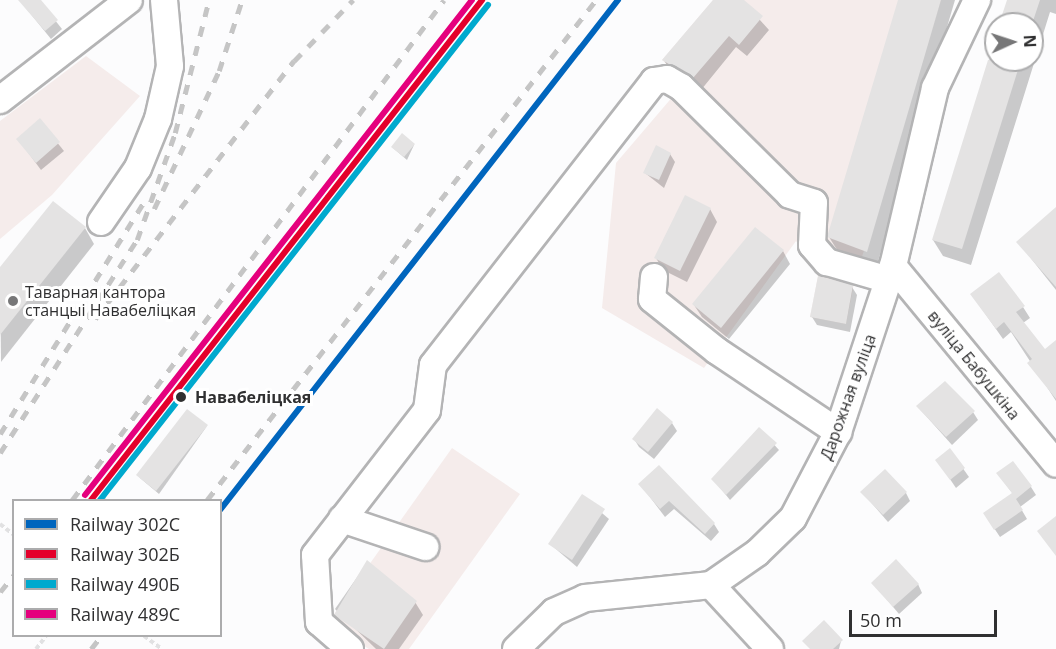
<!DOCTYPE html>
<html>
<head>
<meta charset="utf-8">
<style>
	body { margin:0 }
	#map { position:relative; width:1056px; height:649px; overflow:hidden; background:#fcfcfd; font-family:"Open Sans",sans-serif }
	div>[style] { position:absolute }
	[style*='--x'] { left:calc(var(--x)*1px); top:calc(var(--y)*1px); width:calc(var(--w)*1px); rotate:calc(var(--a)*1deg) }
	.industrial>* { inset:0; background:#f5eceb }
	.shadow>* { inset:0; background:#0003 }
	.building>* { inset:0; background:#e4e3e3 }
	.path>* { height:4px; margin-top:-2px; transform-origin:0; background:repeating-linear-gradient(90deg,#e1e1e2 0 4.5px,transparent 0 7.5px) }
	.roads { filter:drop-shadow(2px 0 #b4b4b5) drop-shadow(-2px 0 #b4b4b5) drop-shadow(0 2px #b4b4b5) drop-shadow(0 -2px #b4b4b5) }
	.minor>* { height:26px; margin:-13px; padding:0 13px; transform-origin:13px; border-radius:13px; background:#fff }
	.rail>* { height:4.5px; margin-top:-2.25px; transform-origin:0; background:repeating-linear-gradient(90deg,#c5c5c5 0 10px,transparent 0 20px) }
	.rail-1>* { height:6px; margin:-3px; padding:0 3px; transform-origin:3px; border-radius:3px; background:#0065bd }
	.rail-2>* { height:6px; margin:-3px; padding:0 3px; transform-origin:3px; border-radius:3px; background:#e4002b }
	.rail-3>* { height:6px; margin:-3px; padding:0 3px; transform-origin:3px; border-radius:3px; background:#00a9ce }
	.rail-4>* { height:6px; margin:-3px; padding:0 3px; transform-origin:3px; border-radius:3px; background:#e5007d }
	.dots>* { width:16px; height:16px; translate:-50% -50%; box-sizing:border-box; border:3px solid #fff; border-radius:50% }
	span { translate:-50% -50%; white-space:nowrap; text-align:center; line-height:1.15; -webkit-text-stroke:6px #fff; paint-order:stroke }
	.poi-label { font-size:16px; color:#303031 }
	.left { translate:0 -50%; text-align:left }
	.street-label { font-size:16px; color:#303031 }
	.stop-label { font-size:16px; color:#303031; font-weight:700 }
	.legend { position:absolute; left:12px; top:499px; width:210px; height:138px; box-sizing:border-box; background:#fff; border:2px solid #acacad; margin:0; padding:8px 10px; list-style:none; font-size:18px; color:#303031 }
	.legend li { display:flex; align-items:center; gap:12px; height:30px }
	.legend b { width:30px; border:2px solid #acacad }
	.north { position:absolute; left:984px; top:12px; width:60px; height:60px; box-sizing:border-box; background:#fff; border:2px solid #acacad; border-radius:50%; rotate:87deg; font-size:16px; font-weight:700; line-height:24px; text-align:center; color:#303031 }
	.north::after { content:''; display:block; margin:auto; width:21px; height:27px; background:#777778; clip-path:polygon(50% 0,100% 100%,50% 72%,0 100%) }
	.scale { position:absolute; left:849px; top:610px; width:148px; height:27px; box-sizing:border-box; border:3px solid #303031; border-top:0; padding-left:8px; font-size:18px; line-height:21px; white-space:nowrap; color:#303031; -webkit-text-stroke:4px #fff; paint-order:stroke }
</style>
</head>
<body>
<div id="map">
	<div class="industrial">
		<div style="clip-path:polygon(713px 0,941px 0,854px 283px,846px 324px,810px 317px,818px 276px,796px 241px,704px 368px,602px 308px,616px 163px,686px 81px,662px 60px)"></div>
		<div style="clip-path:polygon(86px 56px,140px 96px,52px 195px,0 239px,0 121px)"></div>
		<div style="clip-path:polygon(452px 448px,520px 494px,409px 649px,369px 649px,327px 624px)"></div>
	</div>
	<div class="shadow">
		<div style="clip-path:polygon(34px 0,39px 0,62px 29px,51px 39px,25px 7px)"></div>
		<div style="clip-path:polygon(715px 0,742px 0,769px 30px,747px 56px,736px 47px,701px 90px,671px 73px,664px 60px)"></div>
		<div style="clip-path:polygon(900px 0,955px 0,876px 268px,839px 253px,829px 237px)"></div>
		<div style="clip-path:polygon(1008px 0,1056px 0,1056px 14px,1050px 12px,971px 265px,943px 256px,933px 240px,996px 39px,996px 60px,1032px 60px,1032px 24px,1001px 24px)"></div>
		<div style="clip-path:polygon(40px 121px,64px 151px,41px 170px,18px 139px)"></div>
		<div style="clip-path:polygon(414px 145px,407px 160px,393px 148px)"></div>
		<div style="clip-path:polygon(670px 154px,675px 162px,664px 188px,645px 173px)"></div>
		<div style="clip-path:polygon(710px 209px,717px 222px,687px 282px,663px 270px,656px 258px)"></div>
		<div style="clip-path:polygon(1056px 209px,1056px 290px,1018px 242px)"></div>
		<div style="clip-path:polygon(85px 228px,94px 244px,1px 362px,0 270px)"></div>
		<div style="clip-path:polygon(783px 251px,790px 264px,729px 339px,702px 317px,694px 305px)"></div>
		<div style="clip-path:polygon(998px 274px,1023px 307px,1030px 318px,1023px 323px,1045px 351px,1056px 342px,1056px 401px,1011px 332px,1003px 339px,972px 295px)"></div>
		<div style="clip-path:polygon(852px 287px,857px 295px,850px 332px,817px 325px,812px 317px)"></div>
		<div style="clip-path:polygon(918px 407px,973px 412px,978px 420px,952px 445px)"></div>
		<div style="clip-path:polygon(672px 423px,677px 431px,654px 459px,639px 447px,634px 439px)"></div>
		<div style="clip-path:polygon(207px 426px,159px 494px,140px 478px,138px 475px)"></div>
		<div style="clip-path:polygon(760px 429px,779px 450px,730px 500px,713px 479px)"></div>
		<div style="clip-path:polygon(950px 450px,969px 477px,956px 488px,937px 460px)"></div>
		<div style="clip-path:polygon(998px 474px,1031px 487px,1036px 495px,1020px 507px,1027px 519px,1000px 537px,990px 522px,1013px 494px)"></div>
		<div style="clip-path:polygon(640px 484px,714px 524px,719px 532px,711px 541px,674px 509px,665px 517px)"></div>
		<div style="clip-path:polygon(862px 492px,906px 493px,910px 501px,888px 522px)"></div>
		<div style="clip-path:polygon(582px 496px,609px 519px,577px 567px,550px 544px)"></div>
		<div style="clip-path:polygon(367px 563px,415px 602px,423px 615px,399px 649px,376px 649px,335px 609px)"></div>
		<div style="clip-path:polygon(873px 583px,918px 584px,922px 593px,899px 614px)"></div>
		<div style="clip-path:polygon(841px 641px,839px 649px,810px 649px)"></div>
	</div>
	<div class="building">
		<div style="clip-path:polygon(18px 0,41px 0,58px 20px,45px 31px)"></div>
		<div style="clip-path:polygon(713px 0,744px 0,763px 16px,739px 45px,729px 36px,693px 78px,662px 60px)"></div>
		<div style="clip-path:polygon(898px 0,941px 0,867px 252px,827px 237px)"></div>
		<div style="clip-path:polygon(1007px 0,1040px 0,1032px 24px,999px 24px)"></div>
		<div style="clip-path:polygon(988px 60px,1021px 60px,962px 249px,932px 240px)"></div>
		<div style="clip-path:polygon(40px 118px,60px 142px,36px 163px,16px 139px)"></div>
		<div style="clip-path:polygon(402px 133px,415px 144px,404px 157px,391px 147px)"></div>
		<div style="clip-path:polygon(656px 145px,671px 153px,659px 180px,643px 173px)"></div>
		<div style="clip-path:polygon(685px 195px,711px 208px,680px 271px,654px 258px)"></div>
		<div style="clip-path:polygon(53px 201px,86px 227px,0 335px,0 267px)"></div>
		<div style="clip-path:polygon(1056px 207px,1056px 287px,1016px 242px)"></div>
		<div style="clip-path:polygon(755px 227px,784px 250px,721px 328px,692px 304px)"></div>
		<div style="clip-path:polygon(999px 272px,1025px 306px,1016px 312px,1045px 349px,1056px 340px,1056px 399px,1027px 363px,1032px 359px,1004px 322px,996px 329px,970px 294px)"></div>
		<div style="clip-path:polygon(818px 276px,853px 285px,846px 324px,810px 317px)"></div>
		<div style="clip-path:polygon(945px 381px,975px 411px,946px 437px,916px 406px)"></div>
		<div style="clip-path:polygon(657px 408px,673px 422px,648px 452px,632px 439px)"></div>
		<div style="clip-path:polygon(187px 409px,208px 425px,156px 491px,136px 475px)"></div>
		<div style="clip-path:polygon(759px 427px,777px 443px,726px 495px,711px 479px)"></div>
		<div style="clip-path:polygon(950px 448px,965px 468px,950px 480px,935px 460px)"></div>
		<div style="clip-path:polygon(1013px 461px,1032px 486px,1016px 499px,1023px 510px,994px 530px,983px 513px,1012px 493px,996px 473px)"></div>
		<div style="clip-path:polygon(659px 465px,715px 523px,705px 534px,669px 501px,660px 509px,638px 484px)"></div>
		<div style="clip-path:polygon(885px 469px,907px 492px,883px 515px,860px 492px)"></div>
		<div style="clip-path:polygon(582px 494px,605px 509px,572px 560px,548px 544px)"></div>
		<div style="clip-path:polygon(1056px 516px,1056px 556px,1037px 531px)"></div>
		<div style="clip-path:polygon(896px 559px,919px 584px,893px 607px,871px 583px)"></div>
		<div style="clip-path:polygon(367px 560px,417px 601px,384px 649px,334px 615px)"></div>
		<div style="clip-path:polygon(824px 620px,843px 640px,833px 649px,810px 649px,802px 641px)"></div>
	</div>
	<div class="path">
		<div style="--x:102;--y:496;--w:7;--a:34"></div>
		<div style="--x:0;--y:524;--w:18;--a:38"></div>
		<div style="--x:144;--y:636;--w:22;--a:36"></div>
		<div style="--x:36;--y:649;--w:16;--a:-52"></div>
	</div>
	<div class="roads">
		<div class="minor">
			<div style="--x:0;--y:100;--w:163;--a:-37.8"></div>
			<div style="--x:101;--y:222;--w:65;--a:-55.6"></div>
			<div style="--x:138;--y:168;--w:53;--a:-67.8"></div>
			<div style="--x:158;--y:119;--w:54;--a:-77.2"></div>
			<div style="--x:170;--y:66;--w:66;--a:-95.2"></div>
			<div style="--x:893;--y:266;--w:256;--a:50.5"></div>
			<div style="--x:654;--y:277;--w:22;--a:95"></div>
			<div style="--x:652;--y:299;--w:83;--a:38.7"></div>
			<div style="--x:717;--y:351;--w:146;--a:33.8"></div>
			<div style="--x:342;--y:519;--w:88;--a:18.6"></div>
			<div style="--x:711;--y:585;--w:87;--a:47.3"></div>
			<div style="--x:350;--y:649;--w:41;--a:-138.9"></div>
			<div style="--x:319;--y:622;--w:67;--a:-93.4"></div>
			<div style="--x:315;--y:555;--w:183;--a:-52.3"></div>
			<div style="--x:427;--y:410;--w:45;--a:-82.4"></div>
			<div style="--x:433;--y:365;--w:360;--a:-52.1"></div>
			<div style="--x:654;--y:81;--w:13;--a:-9"></div>
			<div style="--x:667;--y:79;--w:16;--a:30"></div>
			<div style="--x:681;--y:87;--w:153;--a:44.7"></div>
			<div style="--x:790;--y:195;--w:25;--a:18"></div>
			<div style="--x:814;--y:203;--w:42;--a:92.7"></div>
			<div style="--x:812;--y:245;--w:23;--a:49"></div>
			<div style="--x:827;--y:262;--w:65;--a:16.2"></div>
			<div style="--x:516;--y:649;--w:53;--a:-44.2"></div>
			<div style="--x:554;--y:612;--w:34;--a:-24"></div>
			<div style="--x:585;--y:598;--w:127;--a:-5.9"></div>
			<div style="--x:711;--y:585;--w:56;--a:-34.8"></div>
			<div style="--x:757;--y:553;--w:50;--a:-44.2"></div>
			<div style="--x:793;--y:518;--w:97;--a:-62.4"></div>
			<div style="--x:838;--y:432;--w:175;--a:-71.7"></div>
			<div style="--x:893;--y:266;--w:183;--a:-76.7"></div>
			<div style="--x:935;--y:88;--w:98;--a:-64.5"></div>
		</div>
	</div>
	<div class="rail">
		<div style="--x:154;--y:209;--w:153;--a:-64.8"></div>
		<div style="--x:219;--y:71;--w:75;--a:-72.1"></div>
		<div style="--x:95;--y:319;--w:326;--a:-52.4"></div>
		<div style="--x:294;--y:61;--w:85;--a:-46"></div>
		<div style="--x:0;--y:434;--w:273;--a:-58.2"></div>
		<div style="--x:0;--y:453;--w:253;--a:-57.3"></div>
		<div style="--x:137;--y:240;--w:114;--a:-70.4"></div>
		<div style="--x:175;--y:133;--w:137;--a:-75.7"></div>
		<div style="--x:72;--y:500;--w:623;--a:-53.35"></div>
		<div style="--x:207;--y:500;--w:633;--a:-52.12"></div>
		<div style="--x:0;--y:592;--w:22;--a:-51"></div>
		<div style="--x:91;--y:649;--w:16;--a:-52"></div>
	</div>
	<div class="rail-1">
		<div style="--x:220;--y:510;--w:647;--a:-52.03"></div>
	</div>
	<div class="rail-2">
		<div style="--x:91;--y:500;--w:635;--a:-51.97"></div>
	</div>
	<div class="rail-3">
		<div style="--x:100;--y:500;--w:629;--a:-51.91"></div>
	</div>
	<div class="rail-4">
		<div style="--x:85;--y:495;--w:628;--a:-51.98"></div>
	</div>
	<div class="dots">
		<div style="left:13px;top:301px;background:#777778"></div>
		<div style="left:181px;top:397px;background:#303031"></div>
	</div>
	<div class="poi-label">
		<span class="left" style="left:25px;top:301px">Таварная кантора<br>станцыі Навабеліцкая</span>
	</div>
	<div class="street-label">
		<span style="left:974px;top:365px;rotate:51deg">вуліца Бабушкіна</span>
		<span style="left:848px;top:397px;rotate:-70deg">Дарожная вуліца</span>
	</div>
	<div class="stop-label">
		<span class="left" style="left:195px;top:397px">Навабеліцкая</span>
	</div>
	<ul class="legend">
	<li><b style="height:8px;background:#0065bd"></b>Railway 302С</li>
	<li><b style="height:8px;background:#e4002b"></b>Railway 302Б</li>
	<li><b style="height:8px;background:#00a9ce"></b>Railway 490Б</li>
	<li><b style="height:8px;background:#e5007d"></b>Railway 489С</li>
	</ul>
	<div class="north">N</div>
	<div class="scale">50 m</div>
</div>
</body>
</html>
